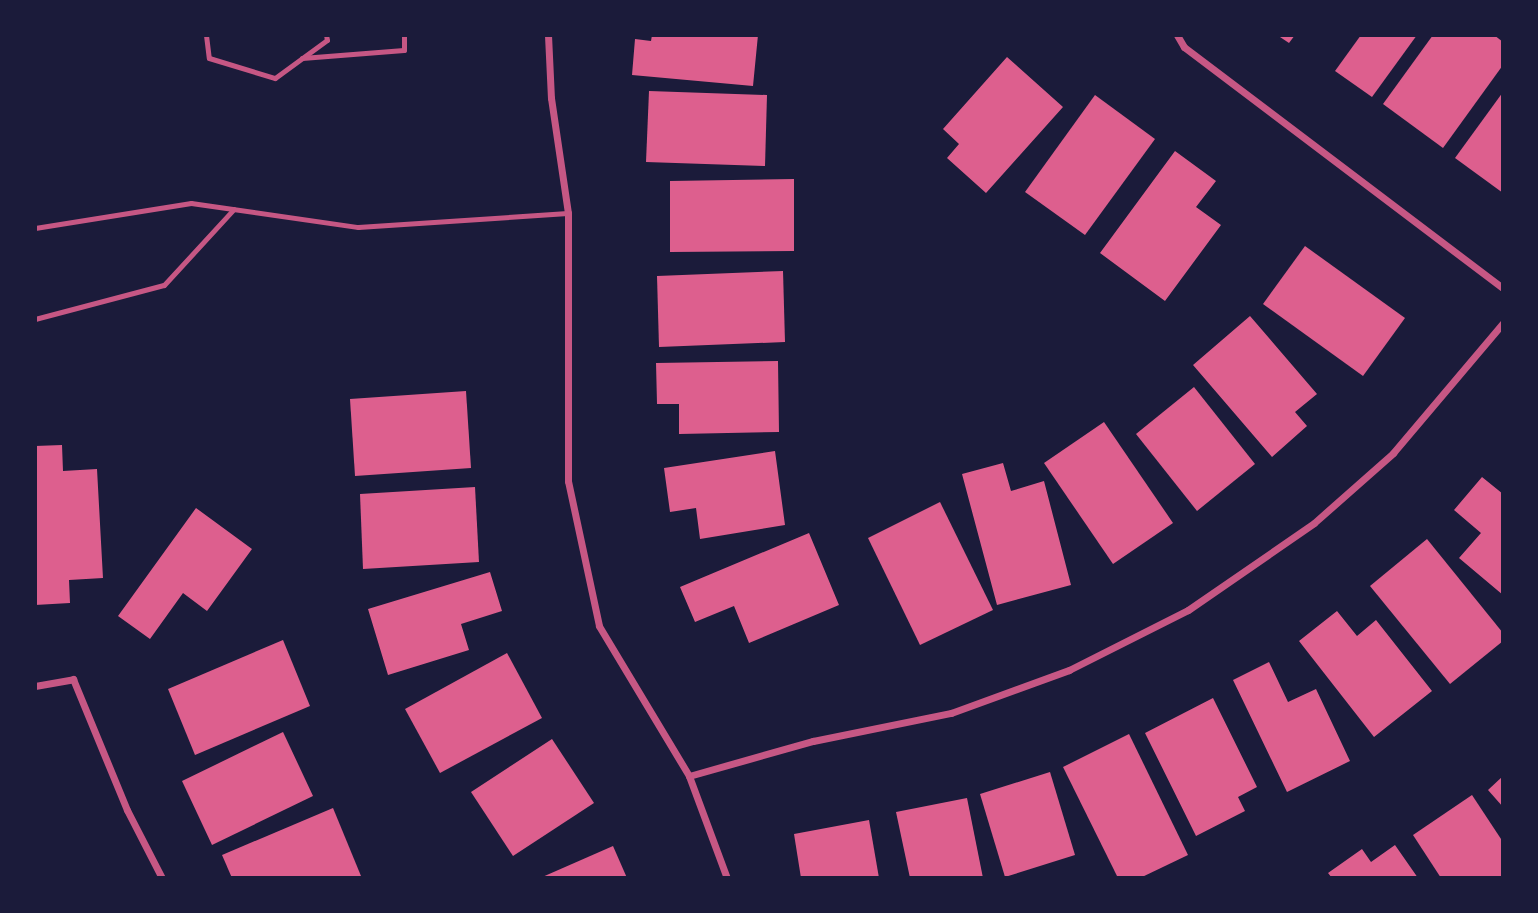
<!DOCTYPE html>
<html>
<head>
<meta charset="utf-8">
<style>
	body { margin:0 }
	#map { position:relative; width:1538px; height:913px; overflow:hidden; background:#1b1b3a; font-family:Overpass,sans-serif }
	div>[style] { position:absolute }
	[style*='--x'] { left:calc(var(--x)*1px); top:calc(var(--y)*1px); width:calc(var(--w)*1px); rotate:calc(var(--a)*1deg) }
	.building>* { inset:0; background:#dd5f8e }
	.service>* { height:5px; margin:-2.5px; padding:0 2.5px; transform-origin:2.5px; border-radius:2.5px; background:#c65784 }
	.minor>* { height:7px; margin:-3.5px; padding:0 3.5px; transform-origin:3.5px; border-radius:3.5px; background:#c65784 }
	span { translate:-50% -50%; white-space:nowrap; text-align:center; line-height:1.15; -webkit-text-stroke:7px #1b1b3a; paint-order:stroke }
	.frame { position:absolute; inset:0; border:37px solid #1b1b3a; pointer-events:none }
</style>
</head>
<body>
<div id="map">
	<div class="building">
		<div style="clip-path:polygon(652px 35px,758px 35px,753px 86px,632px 75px,635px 39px,651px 41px)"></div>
		<div style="clip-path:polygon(1277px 35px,1295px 35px,1289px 43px)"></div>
		<div style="clip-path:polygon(1361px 35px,1417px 35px,1372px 97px,1335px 71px)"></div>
		<div style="clip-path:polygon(1433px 35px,1494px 35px,1503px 42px,1503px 65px,1443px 148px,1383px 104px)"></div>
		<div style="clip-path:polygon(1007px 57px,1063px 107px,986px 193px,947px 158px,959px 144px,943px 129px)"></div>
		<div style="clip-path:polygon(649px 91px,767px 95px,765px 166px,646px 162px)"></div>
		<div style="clip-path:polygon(1503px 92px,1503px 193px,1455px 158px)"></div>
		<div style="clip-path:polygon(1095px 95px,1155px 139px,1085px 235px,1025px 192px)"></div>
		<div style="clip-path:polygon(1175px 151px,1216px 181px,1196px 207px,1221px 225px,1165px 301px,1100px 253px)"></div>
		<div style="clip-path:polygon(794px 179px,794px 251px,670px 252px,670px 181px)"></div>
		<div style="clip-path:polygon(1305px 246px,1405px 318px,1363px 376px,1263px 304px)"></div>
		<div style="clip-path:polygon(783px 271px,785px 342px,659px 347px,657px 276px)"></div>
		<div style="clip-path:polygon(1250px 316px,1317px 394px,1295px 412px,1307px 426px,1272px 457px,1193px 365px)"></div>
		<div style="clip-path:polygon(778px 361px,779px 432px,679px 434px,679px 404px,657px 404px,656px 363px)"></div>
		<div style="clip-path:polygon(1194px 387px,1255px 464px,1197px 511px,1136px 434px)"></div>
		<div style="clip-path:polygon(466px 391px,471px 468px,355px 476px,350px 399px)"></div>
		<div style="clip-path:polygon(1104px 422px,1173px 523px,1113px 564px,1044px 463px)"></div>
		<div style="clip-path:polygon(62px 445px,63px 471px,97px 469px,103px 578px,69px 580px,70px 603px,35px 605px,35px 446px)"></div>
		<div style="clip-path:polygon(775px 451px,785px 525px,700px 539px,696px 508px,670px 512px,664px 468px)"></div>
		<div style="clip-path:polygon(1003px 463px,1011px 491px,1044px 481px,1071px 585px,997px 605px,962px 474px)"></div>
		<div style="clip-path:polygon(1482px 477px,1503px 494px,1503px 595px,1459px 558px,1481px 533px,1454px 510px)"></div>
		<div style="clip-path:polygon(475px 487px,479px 562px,363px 569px,360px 494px)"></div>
		<div style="clip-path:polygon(940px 502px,993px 610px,920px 645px,868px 538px)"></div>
		<div style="clip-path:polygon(196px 508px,252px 549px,207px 611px,183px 593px,150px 639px,118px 616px)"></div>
		<div style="clip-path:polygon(809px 533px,839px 605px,749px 643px,734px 606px,695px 622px,680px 587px)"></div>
		<div style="clip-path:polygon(1427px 539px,1503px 633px,1503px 641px,1450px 684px,1370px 586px)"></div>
		<div style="clip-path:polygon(490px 572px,502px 611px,461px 624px,469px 650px,388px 675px,368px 609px)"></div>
		<div style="clip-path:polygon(1337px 611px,1357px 636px,1376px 620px,1432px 691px,1374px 737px,1299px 641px)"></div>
		<div style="clip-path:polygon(283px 640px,310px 706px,195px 755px,168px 689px)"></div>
		<div style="clip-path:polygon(507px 653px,542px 718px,440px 773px,405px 709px)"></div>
		<div style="clip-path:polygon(1269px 662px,1288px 702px,1316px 689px,1350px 761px,1287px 792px,1233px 680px)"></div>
		<div style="clip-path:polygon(1213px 698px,1257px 787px,1238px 797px,1245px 811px,1196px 836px,1145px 733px)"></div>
		<div style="clip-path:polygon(283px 732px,313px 796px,212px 845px,182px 781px)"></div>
		<div style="clip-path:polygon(1129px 734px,1188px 855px,1140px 878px,1118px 878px,1063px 767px)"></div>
		<div style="clip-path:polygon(552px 739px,594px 803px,513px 856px,471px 792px)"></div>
		<div style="clip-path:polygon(1050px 772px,1075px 855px,1005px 877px,980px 794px)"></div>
		<div style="clip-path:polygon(1503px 776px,1503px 807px,1488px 790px)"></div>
		<div style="clip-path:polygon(1472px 795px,1503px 842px,1503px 878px,1441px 878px,1413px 835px)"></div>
		<div style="clip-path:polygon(967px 798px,983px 878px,910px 878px,896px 812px)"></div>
		<div style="clip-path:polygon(333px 808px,361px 876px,232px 878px,222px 855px)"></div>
		<div style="clip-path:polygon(869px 820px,879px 878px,801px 878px,794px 834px)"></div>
		<div style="clip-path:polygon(1395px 845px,1418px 878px,1332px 878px,1328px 873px,1362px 849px,1371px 862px)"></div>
		<div style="clip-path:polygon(613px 846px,627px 878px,540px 878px)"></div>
	</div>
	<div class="service">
		<div style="--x:206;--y:35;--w:23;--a:83"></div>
		<div style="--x:209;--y:58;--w:69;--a:16.9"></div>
		<div style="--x:275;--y:78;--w:64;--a:-36.2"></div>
		<div style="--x:327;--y:40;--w:5;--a:-101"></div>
		<div style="--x:302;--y:58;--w:102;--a:-4.5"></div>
		<div style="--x:404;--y:50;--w:15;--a:-90"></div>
		<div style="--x:35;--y:228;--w:158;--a:-9.1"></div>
		<div style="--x:191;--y:203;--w:169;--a:8.2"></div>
		<div style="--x:358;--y:227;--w:210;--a:-3.8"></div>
		<div style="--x:35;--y:319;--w:133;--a:-14.8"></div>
		<div style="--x:164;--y:285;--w:103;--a:-47.4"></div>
	</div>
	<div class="minor">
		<div style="--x:548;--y:35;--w:63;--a:87.3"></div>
		<div style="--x:551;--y:98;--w:116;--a:81.6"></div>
		<div style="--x:568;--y:213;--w:268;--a:90"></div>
		<div style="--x:568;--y:481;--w:148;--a:77.9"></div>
		<div style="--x:599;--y:626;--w:175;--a:59"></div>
		<div style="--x:689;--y:776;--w:109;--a:69.6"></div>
		<div style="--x:1177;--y:35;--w:14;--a:60"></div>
		<div style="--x:1184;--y:47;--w:400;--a:37.1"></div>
		<div style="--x:35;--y:686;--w:39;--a:-10"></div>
		<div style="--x:73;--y:679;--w:142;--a:67.6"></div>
		<div style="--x:127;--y:810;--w:76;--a:62.8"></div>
		<div style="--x:689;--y:776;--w:129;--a:-15.8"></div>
		<div style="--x:813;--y:741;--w:141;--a:-11.5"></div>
		<div style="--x:951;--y:713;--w:126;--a:-20"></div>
		<div style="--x:1069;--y:670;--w:133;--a:-26.8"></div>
		<div style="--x:1188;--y:610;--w:153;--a:-34.6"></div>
		<div style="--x:1314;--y:523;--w:106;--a:-41.5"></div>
		<div style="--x:1393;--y:453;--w:170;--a:-49.8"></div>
	</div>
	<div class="frame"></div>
</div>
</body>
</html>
